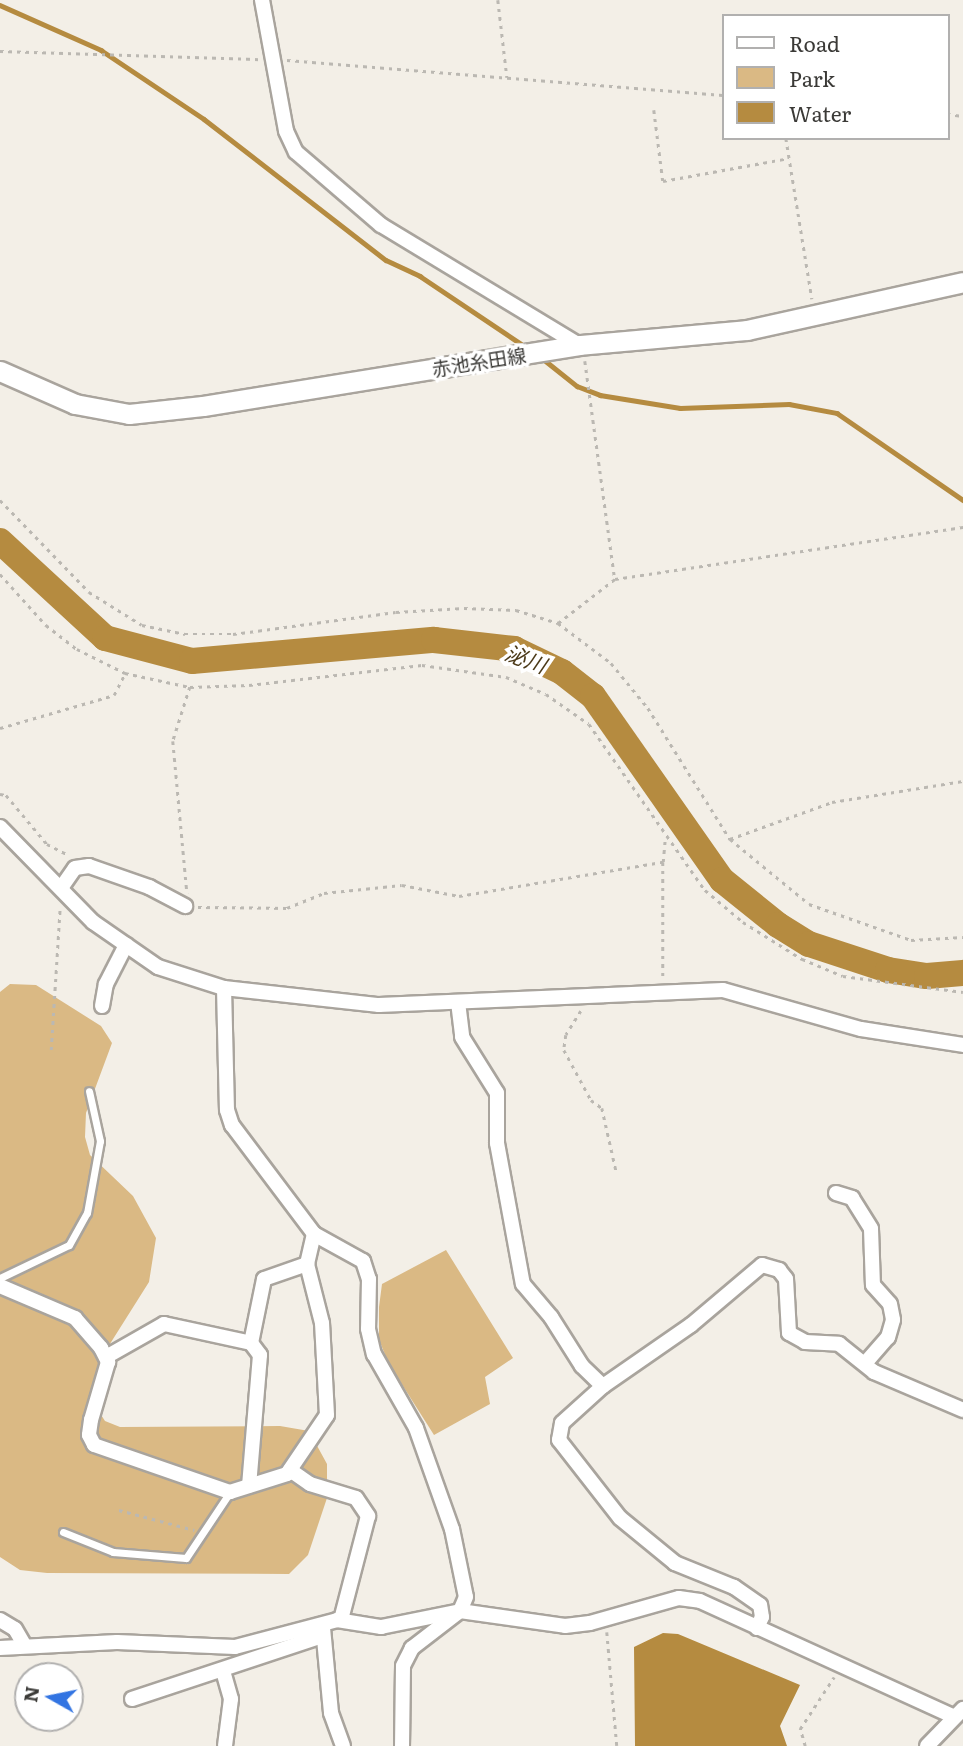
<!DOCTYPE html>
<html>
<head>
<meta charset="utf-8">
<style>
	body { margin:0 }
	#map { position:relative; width:963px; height:1746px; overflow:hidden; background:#f3efe7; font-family:Literata,"Noto Sans JP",serif }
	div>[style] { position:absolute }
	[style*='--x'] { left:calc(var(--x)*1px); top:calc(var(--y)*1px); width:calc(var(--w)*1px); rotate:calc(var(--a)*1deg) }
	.green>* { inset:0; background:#dab984 }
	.water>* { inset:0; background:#b58b40 }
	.stream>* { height:4.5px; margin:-2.25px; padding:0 2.25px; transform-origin:2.25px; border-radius:2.25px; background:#b58b40 }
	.river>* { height:26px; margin:-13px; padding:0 13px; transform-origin:13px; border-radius:13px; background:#b58b40 }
	.path>* { height:2.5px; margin-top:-1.25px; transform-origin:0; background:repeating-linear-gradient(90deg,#bbb8b2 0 3.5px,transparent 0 8.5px) }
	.roads { filter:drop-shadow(2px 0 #a9a49d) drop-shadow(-2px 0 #a9a49d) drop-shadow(0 2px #a9a49d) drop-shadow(0 -2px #a9a49d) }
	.service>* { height:7px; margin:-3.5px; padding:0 3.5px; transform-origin:3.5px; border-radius:3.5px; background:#fff }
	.minor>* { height:14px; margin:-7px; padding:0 7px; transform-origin:7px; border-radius:7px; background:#fff }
	.secondary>* { height:19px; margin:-9.5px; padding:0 9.5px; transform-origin:9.5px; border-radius:9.5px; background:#fff }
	span { translate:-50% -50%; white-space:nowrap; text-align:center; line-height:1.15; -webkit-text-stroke:7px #fff; paint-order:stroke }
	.street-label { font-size:19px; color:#3b3a37 }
	.water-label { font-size:21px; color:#4c3a19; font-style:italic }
	.legend { position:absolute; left:722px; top:14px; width:228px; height:126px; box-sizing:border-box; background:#fff; border:2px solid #b1b0af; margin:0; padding:9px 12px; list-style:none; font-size:21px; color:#3b3a37 }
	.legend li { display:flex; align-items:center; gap:14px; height:35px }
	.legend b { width:35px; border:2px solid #b1b0af }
	.north { position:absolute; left:14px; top:1662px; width:70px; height:70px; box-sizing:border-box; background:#fff; border:2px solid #b1b0af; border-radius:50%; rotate:279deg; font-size:19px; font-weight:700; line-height:28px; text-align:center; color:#3b3a37 }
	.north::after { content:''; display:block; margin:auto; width:24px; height:32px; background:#3274e2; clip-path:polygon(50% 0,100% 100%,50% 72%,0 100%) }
</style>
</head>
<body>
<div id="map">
	<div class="green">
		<div style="clip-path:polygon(10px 984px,36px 985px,101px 1026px,112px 1043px,86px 1113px,85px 1137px,90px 1155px,133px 1196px,156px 1238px,149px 1282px,108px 1347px,92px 1388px,94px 1404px,105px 1421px,120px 1427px,280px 1426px,309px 1431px,327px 1464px,327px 1498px,308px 1555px,289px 1574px,47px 1573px,20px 1570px,0 1557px,0 992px)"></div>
		<div style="clip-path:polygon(446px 1250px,513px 1358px,485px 1377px,490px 1404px,434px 1435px,389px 1364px,379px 1340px,379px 1307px,382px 1284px)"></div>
	</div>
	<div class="water">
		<div style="clip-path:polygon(663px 1633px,678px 1634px,800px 1685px,780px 1726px,787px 1746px,635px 1746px,634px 1647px)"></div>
	</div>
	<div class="stream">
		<div style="--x:0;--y:5;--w:111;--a:24"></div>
		<div style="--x:101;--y:50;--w:124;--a:33.8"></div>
		<div style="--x:204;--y:119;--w:230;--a:37.8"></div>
		<div style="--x:386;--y:260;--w:38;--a:25"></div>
		<div style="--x:420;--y:276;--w:129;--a:33.9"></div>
		<div style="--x:542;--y:358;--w:45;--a:38.7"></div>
		<div style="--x:577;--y:386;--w:25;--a:21"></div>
		<div style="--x:600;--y:395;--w:81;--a:9.2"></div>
		<div style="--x:680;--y:408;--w:109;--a:-2.1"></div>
		<div style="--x:789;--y:404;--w:49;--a:10.6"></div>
		<div style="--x:837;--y:413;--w:153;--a:34.6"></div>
	</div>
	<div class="river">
		<div style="--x:0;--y:541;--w:143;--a:42.7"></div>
		<div style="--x:105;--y:638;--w:90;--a:14.8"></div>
		<div style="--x:192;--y:661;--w:243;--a:-5"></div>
		<div style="--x:434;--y:640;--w:81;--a:6.4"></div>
		<div style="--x:514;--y:649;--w:53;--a:25.6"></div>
		<div style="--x:562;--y:672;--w:39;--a:38"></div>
		<div style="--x:593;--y:696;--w:225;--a:55"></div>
		<div style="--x:722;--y:880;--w:72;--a:38.8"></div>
		<div style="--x:778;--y:925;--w:36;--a:32"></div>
		<div style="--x:809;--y:944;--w:83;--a:18.2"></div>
		<div style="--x:888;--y:970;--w:39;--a:9"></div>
		<div style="--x:927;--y:976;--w:36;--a:-5"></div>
	</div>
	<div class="path">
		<div style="--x:498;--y:0;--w:78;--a:83.3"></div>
		<div style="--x:0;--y:51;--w:259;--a:1.8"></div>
		<div style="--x:287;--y:60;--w:437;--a:4.6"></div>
		<div style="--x:654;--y:110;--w:72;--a:82.8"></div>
		<div style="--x:663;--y:181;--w:128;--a:-10.3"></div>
		<div style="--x:947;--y:114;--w:16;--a:7"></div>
		<div style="--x:786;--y:138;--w:163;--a:80.8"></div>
		<div style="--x:585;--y:361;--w:220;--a:82.2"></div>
		<div style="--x:0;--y:500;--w:128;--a:45.9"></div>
		<div style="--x:89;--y:592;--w:62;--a:31.9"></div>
		<div style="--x:142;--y:625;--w:44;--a:11.8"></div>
		<div style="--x:185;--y:634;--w:48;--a:0"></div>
		<div style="--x:233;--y:634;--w:164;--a:-7.7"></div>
		<div style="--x:396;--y:612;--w:68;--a:-3.4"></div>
		<div style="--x:464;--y:608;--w:52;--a:2.2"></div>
		<div style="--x:516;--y:610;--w:44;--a:17.2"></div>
		<div style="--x:558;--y:623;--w:66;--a:37"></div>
		<div style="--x:611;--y:663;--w:58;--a:50.6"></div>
		<div style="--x:648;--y:708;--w:155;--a:58"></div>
		<div style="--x:730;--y:839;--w:102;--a:39.4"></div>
		<div style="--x:809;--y:904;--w:108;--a:19.4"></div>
		<div style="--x:911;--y:940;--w:52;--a:-3.3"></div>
		<div style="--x:0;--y:574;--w:69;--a:48"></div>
		<div style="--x:46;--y:625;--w:39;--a:38"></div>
		<div style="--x:77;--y:649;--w:54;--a:26.6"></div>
		<div style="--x:125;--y:673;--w:66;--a:12.2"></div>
		<div style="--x:190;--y:687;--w:57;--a:107.5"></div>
		<div style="--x:173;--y:741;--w:153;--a:84.7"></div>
		<div style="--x:558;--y:623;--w:72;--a:-37.7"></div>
		<div style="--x:615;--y:579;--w:352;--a:-8.5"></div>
		<div style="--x:190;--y:687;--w:59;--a:-1.9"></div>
		<div style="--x:249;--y:685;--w:174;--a:-6.6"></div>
		<div style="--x:422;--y:665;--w:85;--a:8.1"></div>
		<div style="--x:506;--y:677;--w:43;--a:23"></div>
		<div style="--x:546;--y:694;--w:52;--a:34.9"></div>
		<div style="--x:589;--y:724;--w:203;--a:55.1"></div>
		<div style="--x:705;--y:890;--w:50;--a:40.1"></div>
		<div style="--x:743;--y:922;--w:70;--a:32.1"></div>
		<div style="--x:802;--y:959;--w:44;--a:22.5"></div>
		<div style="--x:843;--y:976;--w:121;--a:7.6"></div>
		<div style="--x:0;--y:728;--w:119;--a:-16.1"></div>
		<div style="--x:114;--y:695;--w:25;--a:-63"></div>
		<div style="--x:0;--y:794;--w:6;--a:9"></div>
		<div style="--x:6;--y:795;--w:64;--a:50.1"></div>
		<div style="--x:47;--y:844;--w:25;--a:27"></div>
		<div style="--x:730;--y:839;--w:109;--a:-19.9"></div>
		<div style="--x:832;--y:802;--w:133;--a:-9.1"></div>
		<div style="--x:663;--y:862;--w:25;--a:-85"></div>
		<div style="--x:198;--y:907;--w:89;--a:0.6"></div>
		<div style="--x:287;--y:908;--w:40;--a:-22"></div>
		<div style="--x:324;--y:893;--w:78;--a:-5.9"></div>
		<div style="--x:402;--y:885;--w:58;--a:10.9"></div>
		<div style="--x:459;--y:896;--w:207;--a:-9.5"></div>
		<div style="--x:663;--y:862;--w:116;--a:90"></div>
		<div style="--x:581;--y:1011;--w:28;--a:122"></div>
		<div style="--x:566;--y:1035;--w:15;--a:98"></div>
		<div style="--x:564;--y:1050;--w:57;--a:61.6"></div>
		<div style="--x:591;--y:1100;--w:14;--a:36"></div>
		<div style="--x:602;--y:1108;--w:64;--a:77.3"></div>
		<div style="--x:51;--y:1050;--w:143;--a:-86.4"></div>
		<div style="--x:119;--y:1510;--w:78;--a:14.9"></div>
		<div style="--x:607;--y:1632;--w:114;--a:85"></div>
		<div style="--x:805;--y:1746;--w:18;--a:-106"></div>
		<div style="--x:800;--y:1729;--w:62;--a:-56.8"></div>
	</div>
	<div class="roads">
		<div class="service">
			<div style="--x:0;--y:1278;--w:76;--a:-25.6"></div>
			<div style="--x:69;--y:1245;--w:37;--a:-61"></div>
			<div style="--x:87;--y:1213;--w:73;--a:-79.8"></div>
			<div style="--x:100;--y:1141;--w:51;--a:-102.4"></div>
			<div style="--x:63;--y:1532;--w:54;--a:21.8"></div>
			<div style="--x:113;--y:1552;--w:73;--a:4.7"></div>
			<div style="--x:186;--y:1558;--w:79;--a:-56.3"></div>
		</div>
		<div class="minor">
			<div style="--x:262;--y:0;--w:133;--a:79.6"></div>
			<div style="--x:286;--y:131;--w:23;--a:65"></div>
			<div style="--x:296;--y:152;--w:112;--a:40.7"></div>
			<div style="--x:381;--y:225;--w:232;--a:31.2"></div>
			<div style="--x:0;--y:827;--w:133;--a:45.6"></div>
			<div style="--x:93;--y:922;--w:79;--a:34.7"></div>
			<div style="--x:158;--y:967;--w:69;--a:17.7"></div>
			<div style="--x:224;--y:988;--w:156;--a:6.3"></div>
			<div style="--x:379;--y:1005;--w:344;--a:-2.5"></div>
			<div style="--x:723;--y:990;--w:143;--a:15.8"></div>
			<div style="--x:861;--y:1029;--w:103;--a:8.9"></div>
			<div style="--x:61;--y:888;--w:24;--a:-55"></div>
			<div style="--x:75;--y:868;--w:14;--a:-8"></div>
			<div style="--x:89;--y:866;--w:64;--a:19.3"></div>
			<div style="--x:149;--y:887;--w:41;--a:27.8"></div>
			<div style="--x:224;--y:988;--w:122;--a:88.6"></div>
			<div style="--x:227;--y:1110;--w:16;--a:72"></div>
			<div style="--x:232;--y:1125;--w:136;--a:53"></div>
			<div style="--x:314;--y:1234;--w:56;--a:28.9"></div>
			<div style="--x:363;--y:1261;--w:19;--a:72"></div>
			<div style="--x:369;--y:1279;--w:50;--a:91.1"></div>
			<div style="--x:368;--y:1329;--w:26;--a:77"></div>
			<div style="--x:374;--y:1354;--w:85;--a:60.4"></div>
			<div style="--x:416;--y:1428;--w:107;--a:70.4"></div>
			<div style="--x:452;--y:1529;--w:69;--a:78.4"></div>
			<div style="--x:466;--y:1597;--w:15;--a:113"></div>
			<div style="--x:460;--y:1611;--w:61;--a:142.4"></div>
			<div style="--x:412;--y:1648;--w:20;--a:117"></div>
			<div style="--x:403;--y:1666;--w:80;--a:90.7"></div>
			<div style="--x:458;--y:1002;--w:35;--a:83"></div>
			<div style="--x:462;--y:1037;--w:66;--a:58"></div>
			<div style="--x:497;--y:1093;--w:50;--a:90"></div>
			<div style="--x:497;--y:1143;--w:143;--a:79.6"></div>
			<div style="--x:523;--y:1284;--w:43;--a:49.7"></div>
			<div style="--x:551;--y:1317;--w:58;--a:57.7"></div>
			<div style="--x:582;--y:1366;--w:29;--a:44"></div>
			<div style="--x:102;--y:1006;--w:22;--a:-80"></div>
			<div style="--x:106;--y:984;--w:44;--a:-62.9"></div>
			<div style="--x:836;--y:1193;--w:17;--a:17"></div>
			<div style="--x:852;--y:1198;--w:36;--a:58"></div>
			<div style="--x:871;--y:1229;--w:56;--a:88"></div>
			<div style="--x:873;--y:1285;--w:25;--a:48"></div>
			<div style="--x:890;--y:1304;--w:16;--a:79"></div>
			<div style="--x:893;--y:1320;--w:18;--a:106"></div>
			<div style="--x:888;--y:1337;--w:35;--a:131"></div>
			<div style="--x:0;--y:1286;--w:82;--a:23.1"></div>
			<div style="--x:75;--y:1318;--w:40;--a:49"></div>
			<div style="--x:101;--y:1348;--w:16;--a:63"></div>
			<div style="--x:108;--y:1362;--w:60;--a:106.3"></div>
			<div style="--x:91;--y:1420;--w:15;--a:98"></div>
			<div style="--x:89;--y:1435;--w:11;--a:63"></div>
			<div style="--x:94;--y:1445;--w:144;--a:19.1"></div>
			<div style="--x:230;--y:1492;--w:60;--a:-17.5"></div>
			<div style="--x:287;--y:1474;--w:71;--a:-55.9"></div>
			<div style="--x:327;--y:1415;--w:92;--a:-93.1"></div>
			<div style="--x:322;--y:1323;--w:61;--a:-104.3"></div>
			<div style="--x:307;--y:1264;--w:31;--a:-77"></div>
			<div style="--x:251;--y:1343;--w:65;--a:-78.5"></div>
			<div style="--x:264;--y:1279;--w:46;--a:-19.2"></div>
			<div style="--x:106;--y:1357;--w:67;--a:-29.6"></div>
			<div style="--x:164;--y:1324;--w:89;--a:12.3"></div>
			<div style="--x:251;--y:1343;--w:15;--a:53"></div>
			<div style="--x:260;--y:1355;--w:131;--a:94.8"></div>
			<div style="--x:290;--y:1470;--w:24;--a:35"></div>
			<div style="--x:310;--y:1484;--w:48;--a:16.9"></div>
			<div style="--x:356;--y:1498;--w:22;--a:56"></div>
			<div style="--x:368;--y:1516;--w:107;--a:104.6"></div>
			<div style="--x:0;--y:1620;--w:17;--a:31"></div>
			<div style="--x:15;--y:1629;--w:16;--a:60"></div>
			<div style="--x:323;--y:1628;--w:85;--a:84.6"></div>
			<div style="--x:331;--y:1713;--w:35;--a:70"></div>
			<div style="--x:757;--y:1628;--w:12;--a:-66"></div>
			<div style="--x:762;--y:1617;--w:12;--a:-99"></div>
			<div style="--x:760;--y:1605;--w:32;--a:-145"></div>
			<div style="--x:734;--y:1587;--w:64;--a:-157.9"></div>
			<div style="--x:675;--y:1563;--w:71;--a:-140.7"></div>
			<div style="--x:620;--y:1518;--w:99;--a:-128"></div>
			<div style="--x:559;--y:1440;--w:17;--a:-80"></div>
			<div style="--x:562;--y:1423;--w:55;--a:-42.1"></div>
			<div style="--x:603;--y:1386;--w:107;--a:-34.7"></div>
			<div style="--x:691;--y:1325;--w:93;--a:-40.2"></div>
			<div style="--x:762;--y:1265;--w:18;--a:16"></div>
			<div style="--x:779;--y:1270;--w:11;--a:52"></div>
			<div style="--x:786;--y:1279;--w:54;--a:86.8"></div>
			<div style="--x:789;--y:1333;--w:18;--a:29"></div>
			<div style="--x:805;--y:1342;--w:34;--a:3"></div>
			<div style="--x:839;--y:1344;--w:45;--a:38.7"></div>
			<div style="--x:874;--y:1372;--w:97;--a:23.1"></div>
			<div style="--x:0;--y:1648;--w:117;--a:-2.9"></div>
			<div style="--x:117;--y:1642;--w:118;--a:2.4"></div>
			<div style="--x:235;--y:1647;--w:106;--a:-14.8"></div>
			<div style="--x:337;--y:1620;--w:45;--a:9"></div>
			<div style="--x:381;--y:1627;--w:81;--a:-11.4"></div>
			<div style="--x:460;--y:1611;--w:106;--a:8.1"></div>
			<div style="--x:565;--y:1626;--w:25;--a:-7"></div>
			<div style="--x:590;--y:1623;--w:92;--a:-15.7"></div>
			<div style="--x:679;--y:1598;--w:21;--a:8"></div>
			<div style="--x:700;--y:1601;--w:279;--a:24.5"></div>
			<div style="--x:223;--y:1671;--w:29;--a:74"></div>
			<div style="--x:231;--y:1699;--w:47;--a:97.3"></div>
			<div style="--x:132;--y:1699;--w:201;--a:-18.3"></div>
			<div style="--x:927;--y:1746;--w:52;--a:-45.8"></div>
		</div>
		<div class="secondary">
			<div style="--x:0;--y:371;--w:82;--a:23.7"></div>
			<div style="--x:75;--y:404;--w:55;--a:10.5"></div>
			<div style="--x:129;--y:414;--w:74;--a:-6.2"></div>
			<div style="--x:203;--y:406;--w:381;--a:-9.2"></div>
			<div style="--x:579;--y:345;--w:169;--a:-5.1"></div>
			<div style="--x:747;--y:330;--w:221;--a:-12.5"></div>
		</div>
	</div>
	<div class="street-label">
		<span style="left:479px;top:362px;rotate:-9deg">赤池糸田線</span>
	</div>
	<div class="water-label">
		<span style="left:526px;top:658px;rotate:20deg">泌川</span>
	</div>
	<ul class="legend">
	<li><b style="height:9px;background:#fff"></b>Road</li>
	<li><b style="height:19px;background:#dab984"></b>Park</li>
	<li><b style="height:19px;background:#b58b40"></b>Water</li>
	</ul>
	<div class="north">N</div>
</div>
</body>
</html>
